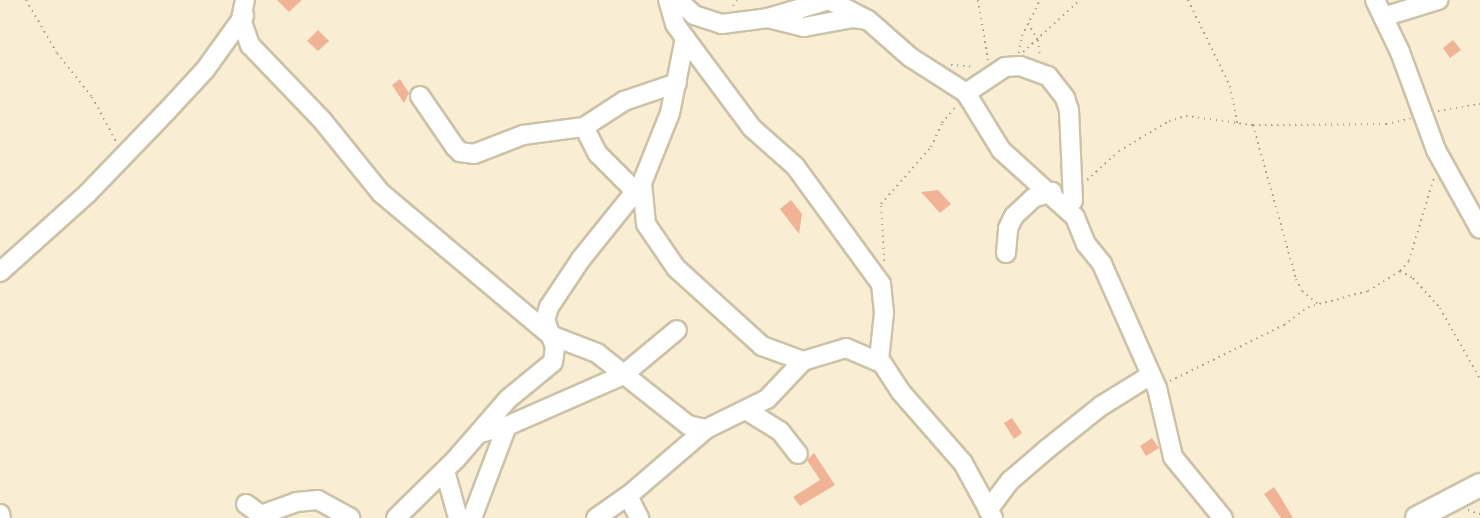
<!DOCTYPE html>
<html>
<head>
<meta charset="utf-8">
<style>
	body { margin:0 }
	#map { position:relative; width:1480px; height:518px; overflow:hidden; background:#f9eed3; font-family:"Exo 2",sans-serif }
	div>[style] { position:absolute }
	[style*='--x'] { left:calc(var(--x)*1px); top:calc(var(--y)*1px); width:calc(var(--w)*1px); rotate:calc(var(--a)*1deg) }
	.building>* { inset:0; background:#f1b395 }
	.path>* { height:2px; margin-top:-1px; transform-origin:0; background:repeating-linear-gradient(90deg,#aca38e 0 1.5px,transparent 0 6px) }
	.roads { filter:drop-shadow(2px 0 #ccc2a8) drop-shadow(-2px 0 #ccc2a8) drop-shadow(0 2px #ccc2a8) drop-shadow(0 -2px #ccc2a8) }
	.minor>* { height:18px; margin:-9px; padding:0 9px; transform-origin:9px; border-radius:9px; background:#fff }
	.major>* { height:22px; margin:-11px; padding:0 11px; transform-origin:11px; border-radius:11px; background:#fff }
	span { translate:-50% -50%; white-space:nowrap; text-align:center; line-height:1.15; -webkit-text-stroke:4.5px #f9eed3; paint-order:stroke }
</style>
</head>
<body>
<div id="map">
	<div class="building">
		<div style="clip-path:polygon(277px 0,302px 0,289px 12px)"></div>
		<div style="clip-path:polygon(318px 30px,329px 41px,318px 51px,307px 41px)"></div>
		<div style="clip-path:polygon(1453px 40px,1461px 50px,1450px 58px,1443px 48px)"></div>
		<div style="clip-path:polygon(400px 79px,409px 93px,404px 103px,392px 85px)"></div>
		<div style="clip-path:polygon(938px 190px,951px 204px,940px 213px,921px 192px)"></div>
		<div style="clip-path:polygon(791px 200px,802px 214px,799px 234px,780px 209px)"></div>
		<div style="clip-path:polygon(1012px 418px,1022px 433px,1014px 439px,1004px 423px)"></div>
		<div style="clip-path:polygon(1152px 438px,1159px 448px,1146px 456px,1140px 446px)"></div>
		<div style="clip-path:polygon(814px 453px,835px 485px,800px 506px,793px 497px,820px 480px,807px 460px)"></div>
		<div style="clip-path:polygon(1274px 487px,1280px 496px,1293px 518px,1281px 518px,1264px 494px)"></div>
	</div>
	<div class="path">
		<div style="--x:26;--y:0;--w:61;--a:59.7"></div>
		<div style="--x:57;--y:53;--w:56;--a:51.5"></div>
		<div style="--x:92;--y:97;--w:50;--a:61.4"></div>
		<div style="--x:978;--y:0;--w:61;--a:80.5"></div>
		<div style="--x:1188;--y:0;--w:96;--a:64"></div>
		<div style="--x:1230;--y:86;--w:38;--a:79"></div>
		<div style="--x:733;--y:6;--w:7;--a:-56"></div>
		<div style="--x:1028;--y:23;--w:20;--a:60"></div>
		<div style="--x:1038;--y:40;--w:16;--a:83"></div>
		<div style="--x:1023;--y:52;--w:77;--a:-42.4"></div>
		<div style="--x:1019;--y:53;--w:17;--a:-80"></div>
		<div style="--x:1022;--y:36;--w:40;--a:-63.4"></div>
		<div style="--x:951;--y:65;--w:24;--a:5"></div>
		<div style="--x:1438;--y:111;--w:43;--a:-9.5"></div>
		<div style="--x:1253;--y:125;--w:160;--a:74.4"></div>
		<div style="--x:1296;--y:279;--w:13;--a:63"></div>
		<div style="--x:1302;--y:291;--w:22;--a:39"></div>
		<div style="--x:1087;--y:180;--w:43;--a:-42.2"></div>
		<div style="--x:1119;--y:151;--w:58;--a:-31"></div>
		<div style="--x:1169;--y:121;--w:18;--a:-16"></div>
		<div style="--x:1186;--y:116;--w:68;--a:7.7"></div>
		<div style="--x:1253;--y:125;--w:133;--a:-0.4"></div>
		<div style="--x:1386;--y:124;--w:25;--a:-12"></div>
		<div style="--x:884;--y:261;--w:57;--a:-93"></div>
		<div style="--x:881;--y:204;--w:76;--a:-48.7"></div>
		<div style="--x:931;--y:147;--w:26;--a:-65"></div>
		<div style="--x:942;--y:123;--w:23;--a:-50"></div>
		<div style="--x:1400;--y:271;--w:13;--a:-48"></div>
		<div style="--x:1409;--y:261;--w:88;--a:-73.4"></div>
		<div style="--x:1170;--y:381;--w:127;--a:-26.2"></div>
		<div style="--x:1284;--y:325;--w:30;--a:-37"></div>
		<div style="--x:1308;--y:307;--w:62;--a:-14.9"></div>
		<div style="--x:1368;--y:291;--w:38;--a:-32"></div>
		<div style="--x:1400;--y:271;--w:15;--a:28"></div>
		<div style="--x:1413;--y:278;--w:40;--a:48"></div>
		<div style="--x:1440;--y:308;--w:81;--a:60.6"></div>
		<div style="--x:1468;--y:510;--w:13;--a:18"></div>
	</div>
	<div class="roads">
		<div class="minor">
			<div style="--x:245;--y:0;--w:19;--a:102"></div>
			<div style="--x:241;--y:19;--w:28;--a:71"></div>
			<div style="--x:250;--y:45;--w:104;--a:46.2"></div>
			<div style="--x:322;--y:120;--w:94;--a:51.1"></div>
			<div style="--x:381;--y:193;--w:221;--a:40"></div>
			<div style="--x:550;--y:335;--w:50;--a:21"></div>
			<div style="--x:597;--y:353;--w:116;--a:38.4"></div>
			<div style="--x:688;--y:425;--w:18;--a:13"></div>
			<div style="--x:678;--y:0;--w:22;--a:43"></div>
			<div style="--x:694;--y:15;--w:29;--a:18"></div>
			<div style="--x:722;--y:24;--w:46;--a:-7.4"></div>
			<div style="--x:768;--y:18;--w:37;--a:14"></div>
			<div style="--x:804;--y:27;--w:50;--a:-10.4"></div>
			<div style="--x:853;--y:18;--w:15;--a:8"></div>
			<div style="--x:868;--y:20;--w:56;--a:41.4"></div>
			<div style="--x:910;--y:57;--w:67;--a:32.7"></div>
			<div style="--x:966;--y:93;--w:67;--a:58.4"></div>
			<div style="--x:1001;--y:150;--w:100;--a:42.2"></div>
			<div style="--x:1075;--y:217;--w:29;--a:68"></div>
			<div style="--x:1086;--y:244;--w:26;--a:51"></div>
			<div style="--x:1102;--y:264;--w:136;--a:66.1"></div>
			<div style="--x:1157;--y:388;--w:71;--a:76.9"></div>
			<div style="--x:1173;--y:457;--w:79;--a:50.7"></div>
			<div style="--x:1375;--y:0;--w:58;--a:64.3"></div>
			<div style="--x:1400;--y:52;--w:104;--a:69.8"></div>
			<div style="--x:1436;--y:150;--w:90;--a:60.9"></div>
			<div style="--x:1383;--y:17;--w:58;--a:-17.2"></div>
			<div style="--x:768;--y:18;--w:64;--a:-16.4"></div>
			<div style="--x:829;--y:0;--w:42;--a:27.2"></div>
			<div style="--x:685;--y:38;--w:112;--a:53.3"></div>
			<div style="--x:752;--y:128;--w:57;--a:41.5"></div>
			<div style="--x:795;--y:166;--w:146;--a:53.9"></div>
			<div style="--x:881;--y:284;--w:29;--a:84"></div>
			<div style="--x:884;--y:313;--w:47;--a:96.1"></div>
			<div style="--x:966;--y:93;--w:47;--a:-33.7"></div>
			<div style="--x:1005;--y:67;--w:15;--a:-4"></div>
			<div style="--x:1020;--y:66;--w:30;--a:20"></div>
			<div style="--x:1048;--y:76;--w:28;--a:52"></div>
			<div style="--x:1065;--y:98;--w:13;--a:72"></div>
			<div style="--x:1069;--y:110;--w:91;--a:87.5"></div>
			<div style="--x:420;--y:96;--w:62;--a:55.5"></div>
			<div style="--x:455;--y:147;--w:7;--a:45"></div>
			<div style="--x:460;--y:152;--w:14;--a:8"></div>
			<div style="--x:474;--y:154;--w:53;--a:-21.2"></div>
			<div style="--x:523;--y:135;--w:62;--a:-7.5"></div>
			<div style="--x:584;--y:127;--w:48;--a:-33"></div>
			<div style="--x:624;--y:101;--w:56;--a:-18.8"></div>
			<div style="--x:584;--y:127;--w:30;--a:63"></div>
			<div style="--x:598;--y:154;--w:54;--a:45"></div>
			<div style="--x:642;--y:183;--w:41;--a:84.4"></div>
			<div style="--x:646;--y:224;--w:53;--a:55.7"></div>
			<div style="--x:676;--y:268;--w:116;--a:42.2"></div>
			<div style="--x:762;--y:346;--w:44;--a:20.1"></div>
			<div style="--x:1006;--y:253;--w:25;--a:-85"></div>
			<div style="--x:1008;--y:228;--w:13;--a:-63"></div>
			<div style="--x:1014;--y:216;--w:26;--a:-43"></div>
			<div style="--x:1033;--y:198;--w:20;--a:-18"></div>
			<div style="--x:0;--y:272;--w:117;--a:-41.9"></div>
			<div style="--x:87;--y:194;--w:115;--a:-46.1"></div>
			<div style="--x:167;--y:111;--w:56;--a:-47.2"></div>
			<div style="--x:205;--y:70;--w:67;--a:-54.2"></div>
			<div style="--x:746;--y:410;--w:40;--a:32"></div>
			<div style="--x:780;--y:431;--w:29;--a:52"></div>
			<div style="--x:480;--y:433;--w:28;--a:-15"></div>
			<div style="--x:507;--y:426;--w:127;--a:-23.7"></div>
			<div style="--x:623;--y:375;--w:70;--a:-39.8"></div>
			<div style="--x:445;--y:471;--w:49;--a:74.5"></div>
			<div style="--x:628;--y:496;--w:25;--a:63"></div>
			<div style="--x:246;--y:504;--w:19;--a:36"></div>
			<div style="--x:261;--y:515;--w:37;--a:-20"></div>
			<div style="--x:296;--y:502;--w:22;--a:-5"></div>
			<div style="--x:318;--y:500;--w:37;--a:29"></div>
			<div style="--x:988;--y:510;--w:38;--a:-53"></div>
			<div style="--x:1011;--y:480;--w:48;--a:-40.7"></div>
			<div style="--x:1047;--y:449;--w:69;--a:-38.5"></div>
			<div style="--x:1101;--y:406;--w:59;--a:-31.8"></div>
			<div style="--x:0;--y:514;--w:4;--a:76"></div>
			<div style="--x:396;--y:518;--w:84;--a:-44.5"></div>
			<div style="--x:456;--y:459;--w:79;--a:-49.1"></div>
			<div style="--x:508;--y:399;--w:58;--a:-39.4"></div>
			<div style="--x:553;--y:362;--w:15;--a:-82"></div>
			<div style="--x:555;--y:347;--w:29;--a:-110"></div>
			<div style="--x:545;--y:320;--w:14;--a:-73"></div>
			<div style="--x:549;--y:307;--w:58;--a:-56.3"></div>
			<div style="--x:581;--y:259;--w:97;--a:-51.2"></div>
			<div style="--x:642;--y:183;--w:75;--a:-68.2"></div>
			<div style="--x:670;--y:113;--w:76;--a:-78.7"></div>
			<div style="--x:685;--y:38;--w:17;--a:-126"></div>
			<div style="--x:675;--y:24;--w:25;--a:-106"></div>
			<div style="--x:472;--y:518;--w:98;--a:-69.2"></div>
			<div style="--x:596;--y:518;--w:39;--a:-35"></div>
			<div style="--x:628;--y:496;--w:103;--a:-40.7"></div>
			<div style="--x:706;--y:429;--w:68;--a:-26.2"></div>
			<div style="--x:767;--y:399;--w:52;--a:-46.5"></div>
			<div style="--x:803;--y:361;--w:45;--a:-16.8"></div>
			<div style="--x:846;--y:348;--w:39;--a:23"></div>
			<div style="--x:882;--y:363;--w:33;--a:57"></div>
			<div style="--x:900;--y:391;--w:96;--a:48.8"></div>
			<div style="--x:963;--y:463;--w:63;--a:61.4"></div>
		</div>
		<div class="major">
			<div style="--x:1417;--y:518;--w:71;--a:-27.6"></div>
		</div>
	</div>
</div>
</body>
</html>
